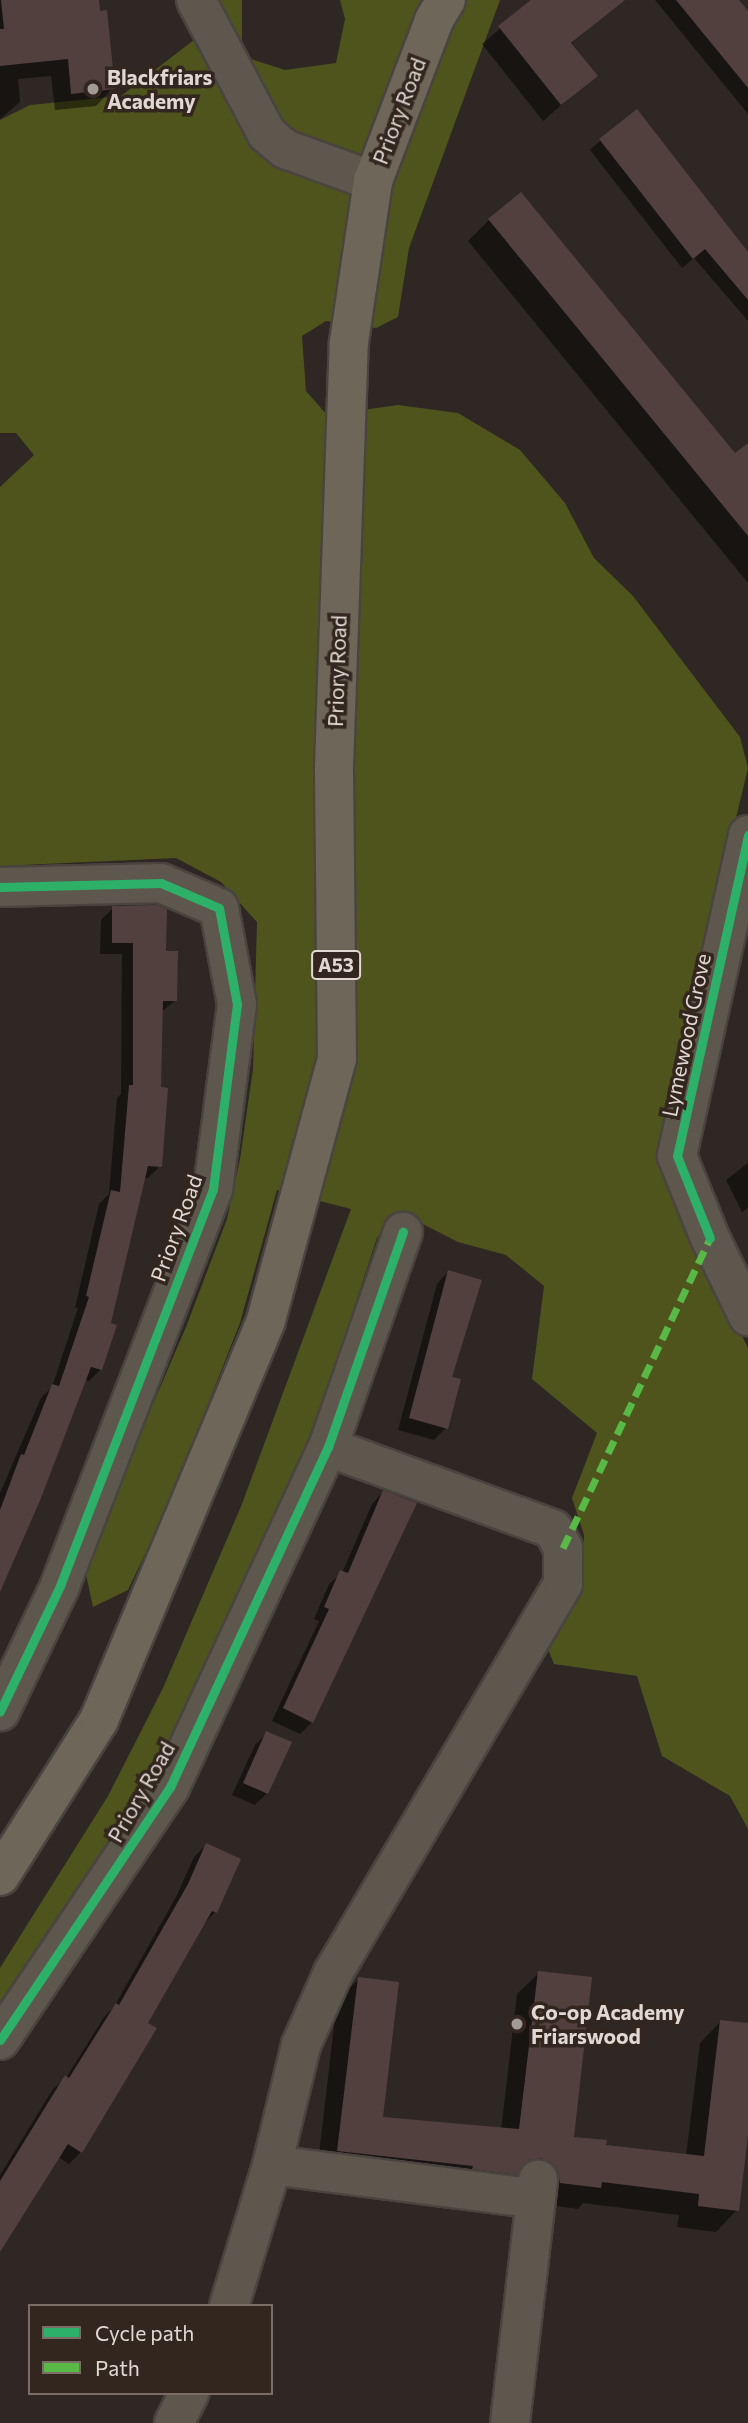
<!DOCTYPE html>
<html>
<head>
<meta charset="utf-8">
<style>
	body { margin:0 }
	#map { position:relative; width:748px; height:2423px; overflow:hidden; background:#2e2723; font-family:Commissioner,sans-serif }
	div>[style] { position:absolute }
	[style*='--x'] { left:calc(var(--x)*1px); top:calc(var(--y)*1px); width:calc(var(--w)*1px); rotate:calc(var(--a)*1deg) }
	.forest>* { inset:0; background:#4e541c }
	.shadow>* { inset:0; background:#0007 }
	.building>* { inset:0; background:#52403e }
	.roads { filter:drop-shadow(2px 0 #4a4440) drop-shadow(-2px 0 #4a4440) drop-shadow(0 2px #4a4440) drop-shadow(0 -2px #4a4440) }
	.minor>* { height:38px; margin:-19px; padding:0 19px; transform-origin:19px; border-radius:19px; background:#5d574e }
	.highway>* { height:38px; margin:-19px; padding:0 19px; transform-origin:19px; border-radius:19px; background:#6e6658 }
	.quiet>* { height:7px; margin-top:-3.5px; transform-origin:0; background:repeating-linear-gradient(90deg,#58b947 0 14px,transparent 0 21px) }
	.cycleway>* { height:9px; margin:-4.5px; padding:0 4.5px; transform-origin:4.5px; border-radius:4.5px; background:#2db169 }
	.dots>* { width:19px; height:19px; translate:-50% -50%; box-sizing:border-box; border:4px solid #33261e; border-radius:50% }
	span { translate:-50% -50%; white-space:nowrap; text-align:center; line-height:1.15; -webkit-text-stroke:7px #33261e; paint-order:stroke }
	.shield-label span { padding:2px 5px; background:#33261e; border:2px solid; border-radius:5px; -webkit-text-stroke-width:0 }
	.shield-label { font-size:19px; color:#e1d8d3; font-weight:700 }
	.poi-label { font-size:21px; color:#e1d8d3; font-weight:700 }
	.left { translate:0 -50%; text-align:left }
	.street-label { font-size:21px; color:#e1d8d3 }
	.legend { position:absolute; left:28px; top:2304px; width:245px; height:91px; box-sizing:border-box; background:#33261e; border:2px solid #796d66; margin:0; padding:9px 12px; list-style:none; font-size:21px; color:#e1d8d3 }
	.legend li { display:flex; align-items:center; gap:14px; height:35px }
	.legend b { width:35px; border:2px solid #796d66 }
</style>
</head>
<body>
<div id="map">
	<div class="forest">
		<div style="clip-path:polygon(179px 0,242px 0,242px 56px,285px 70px,336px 63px,345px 19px,340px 0,500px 0,409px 248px,398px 317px,376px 328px,326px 321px,302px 336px,306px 391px,327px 415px,398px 405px,458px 413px,520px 450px,565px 503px,594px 558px,633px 596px,740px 737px,748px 768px,660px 1136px,663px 1174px,748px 1348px,748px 1829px,730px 1796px,662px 1756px,637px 1676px,554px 1664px,543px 1637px,583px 1580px,584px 1535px,572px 1498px,597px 1433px,532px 1379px,544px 1286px,506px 1255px,458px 1242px,415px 1220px,398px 1214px,377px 1238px,315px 1426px,232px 1630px,168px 1757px,0 2019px,0 1968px,108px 1796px,163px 1688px,242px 1504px,351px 1209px,277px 1190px,240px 1323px,168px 1505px,128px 1590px,93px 1607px,84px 1565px,186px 1327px,227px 1219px,240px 1159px,253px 1069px,257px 922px,221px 882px,176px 858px,0 866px,0 487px,34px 455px,16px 433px,0 433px,0 120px,30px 105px,121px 96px,199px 36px)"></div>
	</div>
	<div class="shadow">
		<div style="clip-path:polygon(0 0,97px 0,113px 88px,96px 106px,55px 110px,51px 76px,18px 79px,20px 102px,0 119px)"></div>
		<div style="clip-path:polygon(534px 0,605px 0,611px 9px,570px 45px,595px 76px,543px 121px,482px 44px)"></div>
		<div style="clip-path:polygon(655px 0,737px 0,748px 13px,748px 114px)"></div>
		<div style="clip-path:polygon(601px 140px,748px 255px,748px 321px,694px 258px,682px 268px,590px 150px)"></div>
		<div style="clip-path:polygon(489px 220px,735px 456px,748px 445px,748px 583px,468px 241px)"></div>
		<div style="clip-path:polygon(113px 908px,164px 953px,176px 1000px,161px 1012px,160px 1166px,148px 1178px,144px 1178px,100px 1370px,89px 1381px,84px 1380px,0 1581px,0 1493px,41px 1398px,52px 1387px,78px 1308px,75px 1308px,99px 1204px,109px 1194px,117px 1098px,121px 1094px,122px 954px,100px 954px,101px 920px)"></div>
		<div style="clip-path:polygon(748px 1163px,748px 1208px,742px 1212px,726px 1180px)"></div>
		<div style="clip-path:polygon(448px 1272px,450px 1378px,446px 1428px,434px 1440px,398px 1430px,437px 1284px)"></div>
		<div style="clip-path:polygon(383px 1492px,312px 1722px,300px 1734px,272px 1721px,319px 1621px,314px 1619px,329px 1584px,342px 1573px,372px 1504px)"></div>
		<div style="clip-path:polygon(267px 1733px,267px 1793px,255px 1805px,232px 1795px,255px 1745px)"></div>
		<div style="clip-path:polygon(206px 1845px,215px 1912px,204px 1924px,146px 2024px,81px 2152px,69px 2164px,58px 2157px,0 2242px,0 2175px,53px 2089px,66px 2078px,104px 2017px,114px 2007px,176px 1897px,194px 1857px)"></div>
		<div style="clip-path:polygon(539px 1973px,572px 2138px,604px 2146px,686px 2156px,700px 2043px,721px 2021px,748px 2025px,748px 2120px,737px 2210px,716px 2232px,677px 2227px,679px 2215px,583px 2203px,578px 2209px,317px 2172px,337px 2000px,359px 1979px,381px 2119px,501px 2130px,517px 1994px)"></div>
	</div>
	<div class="building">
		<div style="clip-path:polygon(1px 0,99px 0,100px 11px,107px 10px,115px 89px,71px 94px,68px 59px,0 66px,0 29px,4px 29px)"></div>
		<div style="clip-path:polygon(531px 0,625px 0,571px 43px,598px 76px,561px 105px,498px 26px)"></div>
		<div style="clip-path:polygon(676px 0,739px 0,748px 11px,748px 88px)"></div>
		<div style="clip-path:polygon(637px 109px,748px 252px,748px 300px,705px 249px,693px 259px,599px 139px)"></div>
		<div style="clip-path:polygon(521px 192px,735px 453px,748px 443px,748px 536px,488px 219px)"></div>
		<div style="clip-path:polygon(157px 905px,167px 909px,166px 951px,178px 951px,177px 1001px,163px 1001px,161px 1087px,168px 1088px,162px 1167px,148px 1166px,111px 1323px,117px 1325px,102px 1370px,91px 1367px,41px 1498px,0 1592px,0 1510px,21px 1454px,24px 1455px,52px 1384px,59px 1386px,89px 1297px,86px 1296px,111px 1190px,120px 1192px,129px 1085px,133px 1085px,133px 943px,112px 943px,112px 906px)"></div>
		<div style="clip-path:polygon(448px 1270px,482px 1280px,452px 1377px,461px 1379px,448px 1429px,409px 1418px)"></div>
		<div style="clip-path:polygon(383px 1490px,417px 1503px,313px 1723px,283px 1708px,329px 1609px,324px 1607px,340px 1570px,348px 1573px)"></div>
		<div style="clip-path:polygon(266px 1731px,292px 1742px,268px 1794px,243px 1783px)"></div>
		<div style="clip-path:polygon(206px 1843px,241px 1859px,217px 1913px,212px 1911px,148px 2023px,157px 2028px,82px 2153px,68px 2144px,0 2252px,0 2181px,65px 2075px,69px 2078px,116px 2003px,119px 2005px,188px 1884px)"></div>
		<div style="clip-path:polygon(538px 1971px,592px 1977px,574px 2137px,607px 2140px,606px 2145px,704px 2156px,720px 2020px,748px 2023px,748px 2135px,739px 2211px,698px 2206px,699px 2194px,602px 2182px,601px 2188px,560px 2183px,558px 2171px,552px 2163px,541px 2158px,529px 2160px,517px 2175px,472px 2169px,473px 2166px,337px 2151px,358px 1977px,399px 1982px,383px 2117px,519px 2129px)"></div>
	</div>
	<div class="roads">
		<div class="minor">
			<div style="--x:196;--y:0;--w:152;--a:62.1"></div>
			<div style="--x:267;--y:134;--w:23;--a:40"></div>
			<div style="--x:285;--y:149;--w:94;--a:20"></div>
			<div style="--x:748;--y:835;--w:329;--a:102.5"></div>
			<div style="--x:677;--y:1156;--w:88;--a:68.1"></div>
			<div style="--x:710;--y:1238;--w:87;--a:64"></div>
			<div style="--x:0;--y:887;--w:161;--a:-1.4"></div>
			<div style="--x:161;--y:883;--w:63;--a:23.3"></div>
			<div style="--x:219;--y:908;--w:98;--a:79.4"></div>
			<div style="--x:237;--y:1004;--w:187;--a:97.4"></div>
			<div style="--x:213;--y:1189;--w:425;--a:111.1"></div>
			<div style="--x:60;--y:1586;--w:139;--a:115.6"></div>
			<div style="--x:0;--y:2040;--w:305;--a:-56.1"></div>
			<div style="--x:170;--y:1787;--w:375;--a:-65.1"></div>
			<div style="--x:328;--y:1447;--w:228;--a:-70.8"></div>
			<div style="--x:272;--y:2165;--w:266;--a:7.3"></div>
			<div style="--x:229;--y:2306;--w:147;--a:-73"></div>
			<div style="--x:272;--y:2165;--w:123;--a:-76.4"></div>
			<div style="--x:301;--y:2045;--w:79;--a:-66"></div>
			<div style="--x:333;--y:1973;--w:452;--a:-59.4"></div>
			<div style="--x:563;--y:1584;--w:36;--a:-90"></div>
			<div style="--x:563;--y:1548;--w:21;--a:-118"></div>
			<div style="--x:553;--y:1529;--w:239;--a:-160"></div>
			<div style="--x:174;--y:2423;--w:34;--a:-63"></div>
			<div style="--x:510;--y:2423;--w:245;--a:-83.4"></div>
		</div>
		<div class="highway">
			<div style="--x:0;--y:1876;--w:185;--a:-57.6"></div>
			<div style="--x:99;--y:1720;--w:433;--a:-67.3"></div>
			<div style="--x:266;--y:1320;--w:270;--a:-74.8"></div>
			<div style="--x:337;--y:1059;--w:292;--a:-90.6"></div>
			<div style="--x:334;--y:767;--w:425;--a:-88"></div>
			<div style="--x:349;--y:342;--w:163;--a:-81.5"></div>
			<div style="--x:373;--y:181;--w:172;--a:-69.2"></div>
			<div style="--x:434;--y:20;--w:23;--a:-59"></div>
		</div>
	</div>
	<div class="quiet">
		<div style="--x:563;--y:1548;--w:343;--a:-64.6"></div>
	</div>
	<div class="cycleway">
		<div style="--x:0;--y:887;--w:161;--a:-1.4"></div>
		<div style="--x:161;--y:883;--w:63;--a:23.3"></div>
		<div style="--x:219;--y:908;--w:98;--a:79.4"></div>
		<div style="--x:237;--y:1004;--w:187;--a:97.4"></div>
		<div style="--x:213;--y:1189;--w:425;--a:111.1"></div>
		<div style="--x:60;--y:1586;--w:139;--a:115.6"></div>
		<div style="--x:710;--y:1238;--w:88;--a:-111.9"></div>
		<div style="--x:677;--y:1156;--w:329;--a:-77.5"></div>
		<div style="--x:0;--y:2040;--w:305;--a:-56.1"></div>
		<div style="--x:170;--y:1787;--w:375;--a:-65.1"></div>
		<div style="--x:328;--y:1447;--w:228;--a:-70.8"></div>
	</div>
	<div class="dots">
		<div style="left:93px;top:89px;background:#a29a95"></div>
		<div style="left:517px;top:2024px;background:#a29a95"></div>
	</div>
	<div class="shield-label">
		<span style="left:336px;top:965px">A53</span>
	</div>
	<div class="poi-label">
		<span class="left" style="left:107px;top:89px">Blackfriars<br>Academy</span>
		<span class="left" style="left:531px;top:2024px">Co-op Academy<br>Friarswood</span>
	</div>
	<div class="street-label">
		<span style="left:399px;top:111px;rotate:-69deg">Priory Road</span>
		<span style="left:337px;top:671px;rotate:-88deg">Priory Road</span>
		<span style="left:686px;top:1035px;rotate:-78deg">Lymewood Grove</span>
		<span style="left:176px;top:1228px;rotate:-70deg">Priory Road</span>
		<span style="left:141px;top:1792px;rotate:-60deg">Priory Road</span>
	</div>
	<ul class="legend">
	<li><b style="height:9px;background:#2db169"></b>Cycle path</li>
	<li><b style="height:9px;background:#58b947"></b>Path</li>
	</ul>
</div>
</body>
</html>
